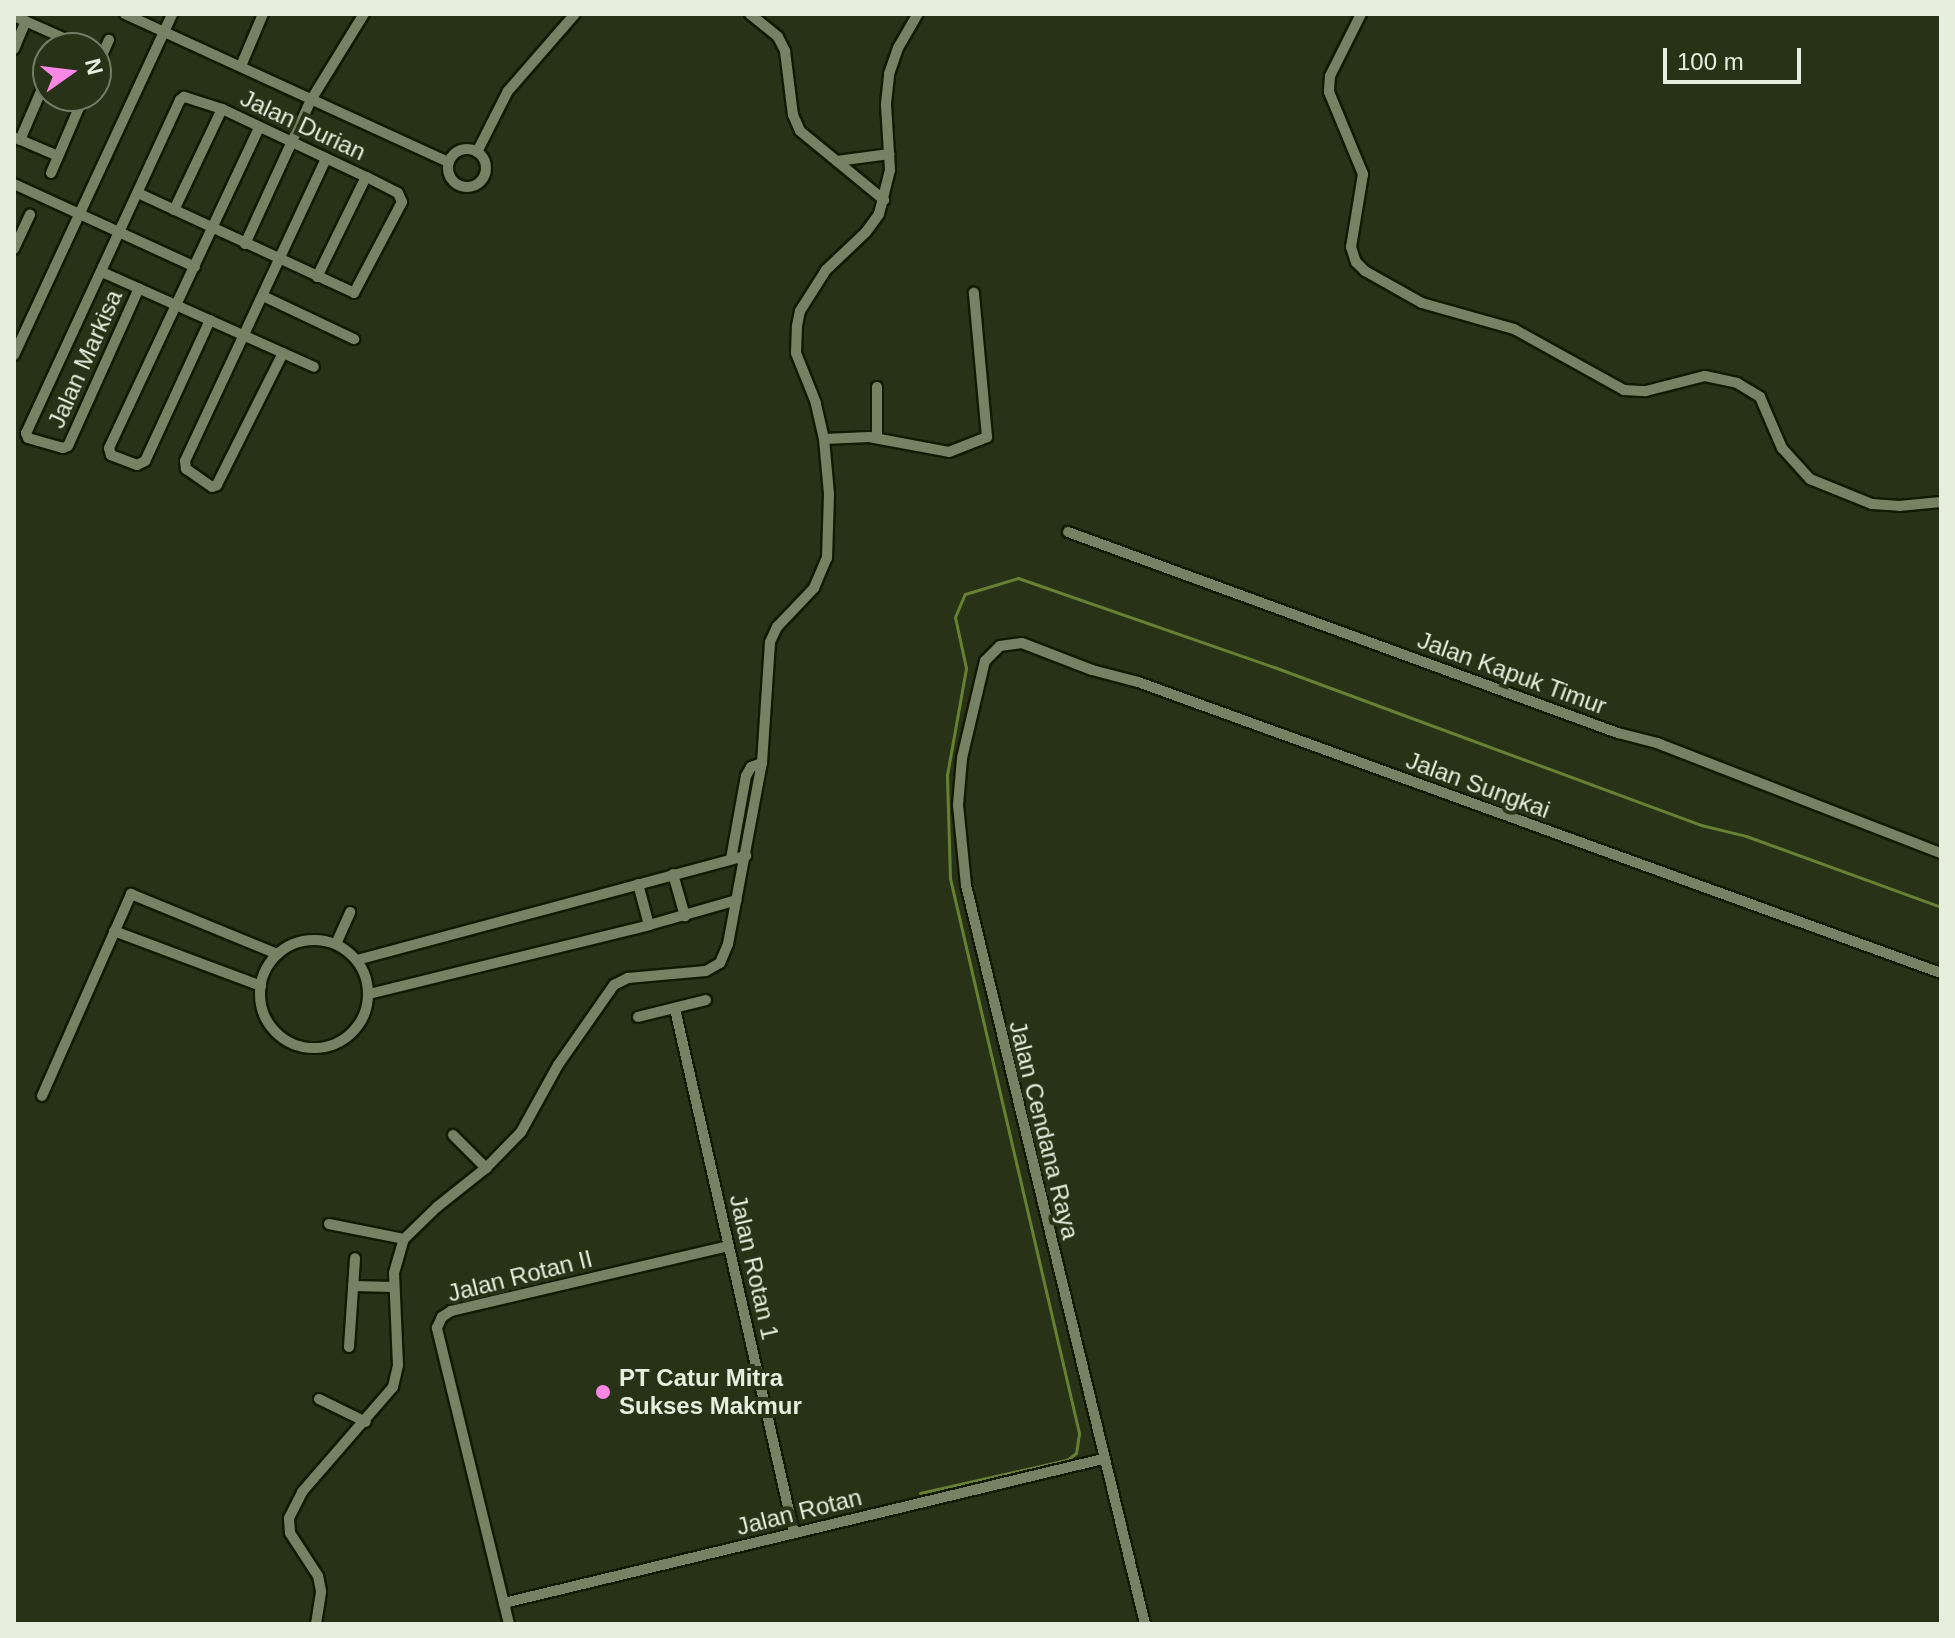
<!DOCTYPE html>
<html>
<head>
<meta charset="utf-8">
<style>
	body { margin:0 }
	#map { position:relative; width:1955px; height:1638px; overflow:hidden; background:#283217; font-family:Helvetica,sans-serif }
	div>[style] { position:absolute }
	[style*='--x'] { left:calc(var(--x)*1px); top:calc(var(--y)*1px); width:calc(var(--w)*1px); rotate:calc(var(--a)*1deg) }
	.stream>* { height:3px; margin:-1.5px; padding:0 1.5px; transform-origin:1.5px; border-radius:1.5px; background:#688033 }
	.roads { filter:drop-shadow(2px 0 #111901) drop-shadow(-2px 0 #111901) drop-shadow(0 2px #111901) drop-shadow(0 -2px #111901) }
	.minor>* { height:10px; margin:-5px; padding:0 5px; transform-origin:5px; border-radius:5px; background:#778264 }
	.minor>.ring { margin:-5px; padding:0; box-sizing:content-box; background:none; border:10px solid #778264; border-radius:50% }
	.dots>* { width:22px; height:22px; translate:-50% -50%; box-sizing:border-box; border:4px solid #283217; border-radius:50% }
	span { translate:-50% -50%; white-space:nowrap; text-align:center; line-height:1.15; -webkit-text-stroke:8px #283217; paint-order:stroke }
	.street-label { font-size:24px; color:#e7eedd }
	.poi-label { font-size:24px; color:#e7eedd; font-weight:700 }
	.left { translate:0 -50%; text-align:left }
	.frame { position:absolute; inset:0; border:16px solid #e7eedd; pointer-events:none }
	.north { position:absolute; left:32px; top:32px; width:80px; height:80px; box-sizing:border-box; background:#283217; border:2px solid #747d66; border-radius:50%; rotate:76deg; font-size:22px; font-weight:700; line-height:32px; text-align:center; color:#e7eedd }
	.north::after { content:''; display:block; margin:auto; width:28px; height:36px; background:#fb87e5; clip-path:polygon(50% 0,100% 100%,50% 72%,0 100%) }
	.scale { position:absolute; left:1663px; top:48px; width:138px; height:36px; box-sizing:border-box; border:4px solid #e7eedd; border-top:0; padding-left:10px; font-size:24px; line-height:28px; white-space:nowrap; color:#e7eedd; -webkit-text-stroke:6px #283217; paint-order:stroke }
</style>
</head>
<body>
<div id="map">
	<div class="stream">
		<div style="--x:920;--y:1493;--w:151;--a:-12.7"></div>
		<div style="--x:1067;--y:1460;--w:11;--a:-38"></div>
		<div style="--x:1076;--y:1453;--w:20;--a:-81"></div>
		<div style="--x:1079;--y:1433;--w:570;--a:-103.09"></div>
		<div style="--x:950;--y:878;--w:103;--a:-91.7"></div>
		<div style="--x:947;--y:775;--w:109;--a:-79.9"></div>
		<div style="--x:966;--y:668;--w:52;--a:-102.2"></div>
		<div style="--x:955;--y:617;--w:25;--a:-67"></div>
		<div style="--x:965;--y:594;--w:55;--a:-16.8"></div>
		<div style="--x:1018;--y:578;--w:271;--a:19.2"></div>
		<div style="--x:1274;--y:667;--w:455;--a:20.3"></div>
		<div style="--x:1701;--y:825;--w:46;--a:13.7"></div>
		<div style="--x:1746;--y:836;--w:208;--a:20"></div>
	</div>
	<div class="roads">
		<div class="minor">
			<div style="--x:125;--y:14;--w:356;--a:24.6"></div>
			<div style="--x:750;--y:14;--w:36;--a:39"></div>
			<div style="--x:778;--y:37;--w:16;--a:63"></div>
			<div style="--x:785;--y:51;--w:64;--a:82.9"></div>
			<div style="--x:793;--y:115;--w:17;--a:66"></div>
			<div style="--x:800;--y:131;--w:109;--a:39.4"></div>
			<div style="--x:1361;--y:14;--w:69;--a:116.6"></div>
			<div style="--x:1330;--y:76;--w:16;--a:94"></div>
			<div style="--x:1329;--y:92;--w:89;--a:67.5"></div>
			<div style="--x:1363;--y:174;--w:74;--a:99.3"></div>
			<div style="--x:1351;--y:247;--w:16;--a:72"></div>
			<div style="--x:1356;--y:262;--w:13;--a:45"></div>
			<div style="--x:1365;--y:271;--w:65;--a:29.3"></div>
			<div style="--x:1422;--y:303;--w:96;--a:15.8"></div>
			<div style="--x:1514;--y:329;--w:126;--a:29"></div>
			<div style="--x:1624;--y:390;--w:22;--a:3"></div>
			<div style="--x:1646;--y:391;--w:61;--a:-14.3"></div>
			<div style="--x:1705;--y:376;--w:33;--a:12"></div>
			<div style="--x:1737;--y:383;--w:27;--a:31"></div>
			<div style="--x:1760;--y:397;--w:56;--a:66.7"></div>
			<div style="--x:1782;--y:448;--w:42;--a:47.9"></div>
			<div style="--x:1810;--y:479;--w:67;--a:22"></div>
			<div style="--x:1872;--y:504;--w:27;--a:4"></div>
			<div style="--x:1899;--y:506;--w:42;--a:-5.4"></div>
			<div style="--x:14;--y:16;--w:79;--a:24"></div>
			<div style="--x:14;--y:49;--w:30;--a:-67"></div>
			<div style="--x:241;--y:66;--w:56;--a:-67.1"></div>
			<div style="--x:96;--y:69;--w:32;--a:-66"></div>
			<div style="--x:16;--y:138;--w:46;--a:23.2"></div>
			<div style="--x:20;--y:140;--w:71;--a:-66.7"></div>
			<div class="ring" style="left:448px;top:149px;width:28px;height:28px"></div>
			<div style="--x:477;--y:152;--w:68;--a:-63.1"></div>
			<div style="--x:508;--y:91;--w:102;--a:-49"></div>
			<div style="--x:837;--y:161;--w:53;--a:-7.5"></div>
			<div style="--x:51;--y:173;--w:84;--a:-66.8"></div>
			<div style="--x:14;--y:184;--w:199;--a:24.6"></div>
			<div style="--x:138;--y:193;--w:238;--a:24.8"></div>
			<div style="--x:354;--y:293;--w:103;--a:-62.2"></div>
			<div style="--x:402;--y:202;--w:10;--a:-114"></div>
			<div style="--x:398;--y:193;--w:36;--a:-153"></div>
			<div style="--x:366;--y:177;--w:159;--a:-154.7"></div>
			<div style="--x:222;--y:109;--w:40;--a:-162"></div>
			<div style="--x:184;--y:97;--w:5;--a:143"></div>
			<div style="--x:180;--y:100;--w:367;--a:114.8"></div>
			<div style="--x:26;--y:433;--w:5;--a:68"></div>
			<div style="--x:28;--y:438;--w:36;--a:16"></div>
			<div style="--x:63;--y:448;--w:5;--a:-22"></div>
			<div style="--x:68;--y:446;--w:173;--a:-65.8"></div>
			<div style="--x:174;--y:210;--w:112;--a:-64.6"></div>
			<div style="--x:245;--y:244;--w:158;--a:-65.4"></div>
			<div style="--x:311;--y:100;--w:101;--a:-58.4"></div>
			<div style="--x:14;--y:249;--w:38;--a:-65"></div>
			<div style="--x:102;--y:272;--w:232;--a:24.1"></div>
			<div style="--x:317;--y:277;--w:111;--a:-63.9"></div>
			<div style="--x:263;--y:296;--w:101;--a:25.3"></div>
			<div style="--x:210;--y:320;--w:155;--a:114.7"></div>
			<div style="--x:145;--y:461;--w:9;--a:153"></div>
			<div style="--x:137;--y:465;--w:28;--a:-159"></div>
			<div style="--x:111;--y:455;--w:7;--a:-106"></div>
			<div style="--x:109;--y:448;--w:353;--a:-64.9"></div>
			<div style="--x:283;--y:353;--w:148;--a:116.6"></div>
			<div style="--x:217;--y:485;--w:5;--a:158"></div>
			<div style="--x:212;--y:487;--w:32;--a:-145"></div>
			<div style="--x:186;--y:469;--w:8;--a:-97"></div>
			<div style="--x:185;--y:461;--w:334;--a:-65"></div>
			<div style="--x:14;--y:355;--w:376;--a:-65.1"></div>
			<div style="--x:877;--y:438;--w:51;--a:-90"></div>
			<div style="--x:824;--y:439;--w:45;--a:-2.5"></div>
			<div style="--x:869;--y:437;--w:81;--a:10.6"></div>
			<div style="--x:949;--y:452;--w:41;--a:-21.5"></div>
			<div style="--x:987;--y:437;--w:145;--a:-95.2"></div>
			<div style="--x:1068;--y:532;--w:586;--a:20.08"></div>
			<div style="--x:1618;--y:733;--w:40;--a:14.4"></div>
			<div style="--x:1657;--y:743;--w:305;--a:21.2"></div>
			<div style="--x:731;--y:859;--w:84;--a:-79.8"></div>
			<div style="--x:746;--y:776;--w:10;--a:-61"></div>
			<div style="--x:751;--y:767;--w:12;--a:-20"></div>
			<div style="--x:673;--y:874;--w:44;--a:74.1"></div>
			<div style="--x:638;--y:884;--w:42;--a:75"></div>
			<div style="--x:114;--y:931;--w:157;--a:20.5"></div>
			<div class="ring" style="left:260px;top:940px;width:98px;height:98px"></div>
			<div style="--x:336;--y:944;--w:35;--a:-66"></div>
			<div style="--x:357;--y:960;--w:403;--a:-15"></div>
			<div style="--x:369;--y:994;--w:288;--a:-13.8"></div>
			<div style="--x:649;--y:925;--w:91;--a:-15.9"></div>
			<div style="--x:675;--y:1009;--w:537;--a:77.21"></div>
			<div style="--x:638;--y:1017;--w:70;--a:-14"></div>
			<div style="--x:42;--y:1096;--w:221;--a:-66.2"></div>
			<div style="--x:131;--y:894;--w:158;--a:22.3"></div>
			<div style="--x:453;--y:1135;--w:47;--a:45"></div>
			<div style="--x:329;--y:1224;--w:76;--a:11.3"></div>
			<div style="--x:353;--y:1286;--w:41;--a:1.4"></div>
			<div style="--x:349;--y:1347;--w:89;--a:-86.1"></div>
			<div style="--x:319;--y:1399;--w:52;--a:26.1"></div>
			<div style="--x:504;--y:1603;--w:616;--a:-13.52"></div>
			<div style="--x:316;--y:1624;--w:33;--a:-81"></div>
			<div style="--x:321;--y:1591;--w:15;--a:-101"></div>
			<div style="--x:318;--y:1576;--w:51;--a:-123.1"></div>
			<div style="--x:290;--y:1533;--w:15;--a:-94"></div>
			<div style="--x:289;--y:1518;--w:29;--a:-63"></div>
			<div style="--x:302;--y:1492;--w:139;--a:-49.1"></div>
			<div style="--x:393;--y:1387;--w:23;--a:-77"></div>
			<div style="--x:398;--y:1365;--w:92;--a:-92.5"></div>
			<div style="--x:394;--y:1273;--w:35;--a:-74"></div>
			<div style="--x:404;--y:1239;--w:46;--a:-44.1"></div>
			<div style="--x:437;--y:1207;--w:63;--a:-38.5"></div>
			<div style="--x:486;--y:1168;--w:50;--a:-45.8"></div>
			<div style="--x:521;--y:1132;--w:77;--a:-61.1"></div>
			<div style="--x:558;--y:1065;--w:98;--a:-55"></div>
			<div style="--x:614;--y:985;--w:16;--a:-27"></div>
			<div style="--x:628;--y:978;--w:78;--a:-5.1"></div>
			<div style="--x:706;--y:971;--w:16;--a:-30"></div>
			<div style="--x:720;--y:963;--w:21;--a:-67"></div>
			<div style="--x:728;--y:944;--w:184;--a:-79.4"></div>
			<div style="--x:762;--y:763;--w:121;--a:-86.2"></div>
			<div style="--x:770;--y:642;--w:17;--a:-65"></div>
			<div style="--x:777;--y:627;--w:54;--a:-46.5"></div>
			<div style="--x:814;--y:588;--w:33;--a:-67"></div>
			<div style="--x:827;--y:558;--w:64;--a:-88.2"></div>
			<div style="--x:829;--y:494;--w:55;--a:-95.2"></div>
			<div style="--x:824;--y:439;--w:37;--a:-103"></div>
			<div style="--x:816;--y:403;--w:54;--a:-111.8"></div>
			<div style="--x:796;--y:353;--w:27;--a:-88"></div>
			<div style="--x:797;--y:326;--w:15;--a:-79"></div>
			<div style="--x:800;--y:311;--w:49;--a:-57.6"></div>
			<div style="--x:826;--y:270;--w:55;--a:-43.5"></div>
			<div style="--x:866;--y:232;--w:22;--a:-54"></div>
			<div style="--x:879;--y:214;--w:45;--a:-76"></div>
			<div style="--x:890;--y:170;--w:66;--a:-93.5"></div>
			<div style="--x:886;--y:104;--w:30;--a:-84"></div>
			<div style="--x:889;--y:74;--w:28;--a:-71"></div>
			<div style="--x:898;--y:48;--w:39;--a:-60"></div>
			<div style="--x:509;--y:1624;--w:305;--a:-103.7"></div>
			<div style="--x:437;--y:1328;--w:12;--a:-66"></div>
			<div style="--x:442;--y:1317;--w:11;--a:-34"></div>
			<div style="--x:451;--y:1311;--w:285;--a:-13.2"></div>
			<div style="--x:1145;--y:1624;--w:760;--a:-103.62"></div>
			<div style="--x:966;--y:885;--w:80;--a:-95.7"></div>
			<div style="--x:958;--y:805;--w:47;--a:-85.1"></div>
			<div style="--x:962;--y:758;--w:100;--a:-76.7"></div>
			<div style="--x:985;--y:661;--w:21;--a:-45"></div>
			<div style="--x:1000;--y:646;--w:22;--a:-8"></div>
			<div style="--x:1022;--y:643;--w:75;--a:21.1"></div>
			<div style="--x:1092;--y:670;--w:48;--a:14.6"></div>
			<div style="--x:1138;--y:682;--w:854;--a:19.92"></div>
		</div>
	</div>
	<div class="dots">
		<div style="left:603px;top:1392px;background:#fb87e5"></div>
	</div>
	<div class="street-label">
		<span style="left:303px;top:125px;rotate:25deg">Jalan Durian</span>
		<span style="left:85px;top:359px;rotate:-66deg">Jalan Markisa</span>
		<span style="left:1512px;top:673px;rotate:20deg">Jalan Kapuk Timur</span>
		<span style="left:1478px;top:785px;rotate:20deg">Jalan Sungkai</span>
		<span style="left:1044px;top:1130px;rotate:76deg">Jalan Cendana Raya</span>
		<span style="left:754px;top:1267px;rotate:77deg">Jalan Rotan 1</span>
		<span style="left:520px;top:1276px;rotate:-14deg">Jalan Rotan II</span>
		<span style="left:799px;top:1512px;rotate:-14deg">Jalan Rotan</span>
	</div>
	<div class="poi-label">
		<span class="left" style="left:619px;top:1392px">PT Catur Mitra<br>Sukses Makmur</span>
	</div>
	<div class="frame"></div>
	<div class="north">N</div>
	<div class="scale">100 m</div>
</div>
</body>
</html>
